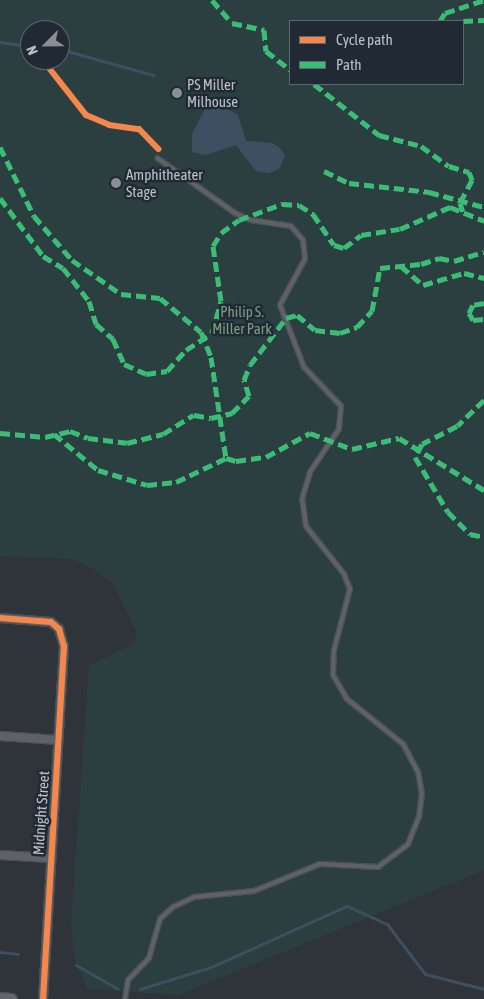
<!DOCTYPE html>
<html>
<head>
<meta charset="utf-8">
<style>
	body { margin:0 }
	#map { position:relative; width:484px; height:999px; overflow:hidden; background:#2e343a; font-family:"Asap Condensed",sans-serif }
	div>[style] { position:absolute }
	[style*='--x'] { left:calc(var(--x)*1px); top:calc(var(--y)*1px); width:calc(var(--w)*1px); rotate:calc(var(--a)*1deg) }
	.green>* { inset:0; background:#2c3f40 }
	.water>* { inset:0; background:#3e4f62 }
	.stream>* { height:3px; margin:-1.5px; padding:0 1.5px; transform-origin:1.5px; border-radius:1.5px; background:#3e4f62 }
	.roads { filter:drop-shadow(1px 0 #4c5054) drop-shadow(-1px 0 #4c5054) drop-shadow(0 1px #4c5054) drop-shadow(0 -1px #4c5054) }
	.lane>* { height:4px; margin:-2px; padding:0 2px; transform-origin:2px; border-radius:2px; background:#5e6268 }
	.street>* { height:8px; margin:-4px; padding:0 4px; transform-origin:4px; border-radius:4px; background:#5e6268 }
	.secondary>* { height:11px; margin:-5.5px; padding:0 5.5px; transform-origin:5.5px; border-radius:5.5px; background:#63666d }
	.quiet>* { height:5px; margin-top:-2.5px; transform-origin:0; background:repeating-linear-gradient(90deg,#3abd76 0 10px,transparent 0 15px) }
	.cycleway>* { height:6px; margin:-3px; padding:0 3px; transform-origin:3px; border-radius:3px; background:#f5874c }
	.dots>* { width:14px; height:14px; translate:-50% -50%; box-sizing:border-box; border:2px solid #212a34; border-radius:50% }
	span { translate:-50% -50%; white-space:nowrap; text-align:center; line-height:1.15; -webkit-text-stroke:5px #212a34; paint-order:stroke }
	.poi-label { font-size:15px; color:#b9c0c9 }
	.left { translate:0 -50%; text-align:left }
	.park-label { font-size:15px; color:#7a9d80 }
	.street-label { font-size:15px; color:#b9c0c9 }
	.legend { position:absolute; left:289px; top:20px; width:175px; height:65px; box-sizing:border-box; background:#212a34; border:1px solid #5e6670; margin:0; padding:6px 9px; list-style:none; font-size:15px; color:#b9c0c9 }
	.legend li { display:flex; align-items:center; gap:10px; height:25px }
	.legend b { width:25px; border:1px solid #5e6670 }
	.north { position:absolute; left:20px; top:20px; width:50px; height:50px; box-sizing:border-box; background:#212a34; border:1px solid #5e6670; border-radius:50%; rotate:247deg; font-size:14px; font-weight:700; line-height:20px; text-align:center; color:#b9c0c9 }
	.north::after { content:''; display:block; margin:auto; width:18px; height:22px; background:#888f97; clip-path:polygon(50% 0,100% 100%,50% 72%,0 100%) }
</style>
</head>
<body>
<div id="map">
	<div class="green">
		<div style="clip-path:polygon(evenodd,0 0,484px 0,484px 870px,178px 995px,87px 989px,74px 957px,71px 927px,89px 666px,133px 644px,137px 633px,113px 584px,94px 569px,72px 559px,0 556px,0 0,290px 21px,463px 21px,463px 84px,290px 84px,290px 21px,0 0,30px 30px,60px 30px,60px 60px,30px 60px,30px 30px)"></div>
	</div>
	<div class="water">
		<div style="clip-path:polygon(215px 102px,238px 115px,246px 141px,272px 143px,280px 148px,285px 156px,279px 169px,269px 173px,256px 171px,236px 145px,206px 155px,192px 152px,192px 134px,208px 103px)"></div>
	</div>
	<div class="stream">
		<div style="--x:0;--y:42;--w:30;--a:8"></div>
		<div style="--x:60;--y:49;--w:97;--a:15.6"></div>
		<div style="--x:0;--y:952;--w:18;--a:6"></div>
		<div style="--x:76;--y:965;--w:48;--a:29.7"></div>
		<div style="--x:140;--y:989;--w:74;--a:-17.2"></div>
		<div style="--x:211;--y:967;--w:149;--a:-24.2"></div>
		<div style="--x:347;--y:906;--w:44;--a:24.2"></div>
		<div style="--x:387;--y:924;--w:63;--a:52.8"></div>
		<div style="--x:425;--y:974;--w:61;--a:14.3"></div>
	</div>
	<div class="roads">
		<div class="lane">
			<div style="--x:125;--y:999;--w:19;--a:-81"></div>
			<div style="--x:128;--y:980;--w:30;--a:-46"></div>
			<div style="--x:149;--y:958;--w:41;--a:-74.2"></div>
			<div style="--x:160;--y:919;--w:18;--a:-43"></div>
			<div style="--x:173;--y:907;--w:23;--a:-25"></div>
			<div style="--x:194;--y:897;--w:60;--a:-5.7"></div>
			<div style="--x:254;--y:891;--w:71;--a:-22.2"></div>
			<div style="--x:320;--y:864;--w:58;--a:3"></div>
			<div style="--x:378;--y:867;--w:38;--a:-37"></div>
			<div style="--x:408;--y:844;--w:29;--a:-68"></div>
			<div style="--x:419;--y:817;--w:23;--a:-83"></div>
			<div style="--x:422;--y:794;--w:22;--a:-100"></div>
			<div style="--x:418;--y:772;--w:32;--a:-118"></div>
			<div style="--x:403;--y:744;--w:72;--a:-141.2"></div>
			<div style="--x:347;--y:699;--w:28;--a:-120"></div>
			<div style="--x:333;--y:675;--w:25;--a:-88"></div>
			<div style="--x:334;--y:650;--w:63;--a:-75.3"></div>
			<div style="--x:350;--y:589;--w:16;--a:-112"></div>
			<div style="--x:344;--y:574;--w:61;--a:-128.4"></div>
			<div style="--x:306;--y:526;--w:27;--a:-98"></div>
			<div style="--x:302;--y:499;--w:28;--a:-73"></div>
			<div style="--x:310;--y:472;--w:52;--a:-56"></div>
			<div style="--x:339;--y:429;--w:23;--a:-85"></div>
			<div style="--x:341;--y:406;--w:54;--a:-133.5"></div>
			<div style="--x:304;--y:367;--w:66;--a:-111.2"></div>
			<div style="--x:280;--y:305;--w:52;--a:-61.5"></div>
			<div style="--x:305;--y:259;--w:19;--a:-96"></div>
			<div style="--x:303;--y:240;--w:18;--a:-131"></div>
			<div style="--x:291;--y:226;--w:41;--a:-171.7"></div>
			<div style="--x:250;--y:220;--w:17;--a:-155"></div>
			<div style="--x:235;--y:213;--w:95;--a:-144.8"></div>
		</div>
		<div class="street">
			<div style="--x:0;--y:618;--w:51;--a:4.5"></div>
			<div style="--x:51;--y:622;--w:11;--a:41"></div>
			<div style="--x:59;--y:629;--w:18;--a:74"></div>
			<div style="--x:64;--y:646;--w:354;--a:93.4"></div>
			<div style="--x:0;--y:736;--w:58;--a:3.9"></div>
			<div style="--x:0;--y:855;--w:50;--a:3.4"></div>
		</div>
		<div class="secondary">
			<div style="--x:0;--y:998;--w:11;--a:5"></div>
		</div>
	</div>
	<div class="quiet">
		<div style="--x:212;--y:0;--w:30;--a:49"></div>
		<div style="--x:232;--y:23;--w:33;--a:12"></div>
		<div style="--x:264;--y:30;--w:21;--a:85"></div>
		<div style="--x:266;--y:51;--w:31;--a:38"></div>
		<div style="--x:440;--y:21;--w:9;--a:-58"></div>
		<div style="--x:445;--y:13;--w:41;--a:-18.4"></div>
		<div style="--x:463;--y:21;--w:21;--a:-3"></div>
		<div style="--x:314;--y:84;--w:83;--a:38.1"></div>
		<div style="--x:379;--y:135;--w:43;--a:14.7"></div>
		<div style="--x:421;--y:146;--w:34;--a:36"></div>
		<div style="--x:449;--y:166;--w:21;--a:17"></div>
		<div style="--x:469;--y:172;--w:9;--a:69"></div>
		<div style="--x:472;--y:180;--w:26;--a:118"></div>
		<div style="--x:460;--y:203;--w:9;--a:72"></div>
		<div style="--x:0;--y:147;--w:77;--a:63.8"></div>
		<div style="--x:34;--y:216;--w:58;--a:49.2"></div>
		<div style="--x:72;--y:260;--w:60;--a:34.8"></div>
		<div style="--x:121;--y:294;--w:39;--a:6"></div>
		<div style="--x:160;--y:298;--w:53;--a:39.7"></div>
		<div style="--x:201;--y:332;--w:27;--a:68"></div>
		<div style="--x:211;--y:357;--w:102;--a:81.6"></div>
		<div style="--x:226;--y:458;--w:10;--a:17"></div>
		<div style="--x:236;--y:461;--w:30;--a:-8"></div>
		<div style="--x:266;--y:457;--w:50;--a:-28.6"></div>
		<div style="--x:310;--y:433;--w:45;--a:20.9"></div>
		<div style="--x:352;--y:449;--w:48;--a:-13.2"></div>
		<div style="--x:399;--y:438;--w:100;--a:31.5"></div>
		<div style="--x:324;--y:171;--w:28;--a:26"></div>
		<div style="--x:349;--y:183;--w:81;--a:6.4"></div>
		<div style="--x:429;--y:192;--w:57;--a:15.3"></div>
		<div style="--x:0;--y:198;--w:72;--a:53.4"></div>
		<div style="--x:43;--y:256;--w:23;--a:31"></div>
		<div style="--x:63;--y:268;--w:42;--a:51.8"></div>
		<div style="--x:89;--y:301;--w:24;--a:73"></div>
		<div style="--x:96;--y:324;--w:23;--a:41"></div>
		<div style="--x:113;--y:339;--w:27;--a:66"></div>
		<div style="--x:124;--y:364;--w:24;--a:24"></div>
		<div style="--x:146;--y:374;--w:21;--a:-8"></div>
		<div style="--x:167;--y:371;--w:28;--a:-48"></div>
		<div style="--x:186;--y:350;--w:31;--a:-33"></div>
		<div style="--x:212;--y:333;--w:33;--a:-74"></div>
		<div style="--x:221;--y:301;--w:56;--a:-98.3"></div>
		<div style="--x:213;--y:246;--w:15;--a:-58"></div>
		<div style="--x:221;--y:233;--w:22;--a:-36"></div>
		<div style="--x:239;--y:220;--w:46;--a:-20.4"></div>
		<div style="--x:282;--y:204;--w:17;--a:3"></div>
		<div style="--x:299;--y:205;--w:17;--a:33"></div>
		<div style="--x:313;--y:214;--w:37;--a:56"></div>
		<div style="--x:334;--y:245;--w:10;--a:17"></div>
		<div style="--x:344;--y:248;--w:21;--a:-37"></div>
		<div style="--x:361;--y:235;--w:39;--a:-9"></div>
		<div style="--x:400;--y:229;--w:55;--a:-23.7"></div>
		<div style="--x:450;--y:207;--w:37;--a:22"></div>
		<div style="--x:401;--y:266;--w:29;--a:41"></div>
		<div style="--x:423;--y:285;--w:43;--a:-16.3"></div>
		<div style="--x:464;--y:273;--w:21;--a:14"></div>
		<div style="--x:484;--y:303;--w:11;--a:170"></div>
		<div style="--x:473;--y:305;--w:9;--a:117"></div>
		<div style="--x:469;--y:313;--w:8;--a:60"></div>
		<div style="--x:473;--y:320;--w:11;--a:-5"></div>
		<div style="--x:484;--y:400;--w:37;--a:136"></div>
		<div style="--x:457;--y:426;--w:39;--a:153"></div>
		<div style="--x:422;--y:444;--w:15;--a:118"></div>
		<div style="--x:415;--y:457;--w:64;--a:59"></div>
		<div style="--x:448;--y:512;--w:31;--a:45"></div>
		<div style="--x:470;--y:534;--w:14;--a:12"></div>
		<div style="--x:0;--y:433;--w:45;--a:5.1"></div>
		<div style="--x:45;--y:437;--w:26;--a:-13"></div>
		<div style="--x:70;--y:431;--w:19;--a:21"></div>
		<div style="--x:88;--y:438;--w:39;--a:7"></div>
		<div style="--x:127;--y:443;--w:37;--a:-14"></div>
		<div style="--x:163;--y:434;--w:36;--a:-32"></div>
		<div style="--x:194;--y:415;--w:17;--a:10"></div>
		<div style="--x:211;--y:418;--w:22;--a:-13"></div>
		<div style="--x:232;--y:413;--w:24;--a:-45"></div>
		<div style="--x:249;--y:396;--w:17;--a:-107"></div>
		<div style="--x:244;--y:380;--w:16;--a:-68"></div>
		<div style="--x:250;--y:365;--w:59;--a:-52.5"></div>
		<div style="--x:286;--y:318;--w:11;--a:-15"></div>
		<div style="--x:297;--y:315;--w:23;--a:40"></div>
		<div style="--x:315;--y:330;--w:25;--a:7"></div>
		<div style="--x:340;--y:333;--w:18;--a:-19"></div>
		<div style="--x:357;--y:327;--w:22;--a:-47"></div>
		<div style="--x:372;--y:311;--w:44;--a:-79.5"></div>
		<div style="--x:380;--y:268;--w:41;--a:-5.6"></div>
		<div style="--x:421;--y:264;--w:19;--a:-18"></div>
		<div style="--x:439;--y:258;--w:15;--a:11"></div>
		<div style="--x:454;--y:261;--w:31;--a:-17"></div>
		<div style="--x:54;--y:434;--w:57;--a:39.3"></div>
		<div style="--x:98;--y:470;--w:51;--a:17"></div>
		<div style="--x:147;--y:485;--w:29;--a:-6"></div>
		<div style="--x:176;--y:482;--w:55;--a:-25.6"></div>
	</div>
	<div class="cycleway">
		<div style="--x:49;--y:68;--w:60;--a:51.8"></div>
		<div style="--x:86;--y:115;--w:25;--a:23"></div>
		<div style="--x:109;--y:125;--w:30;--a:8"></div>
		<div style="--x:139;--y:129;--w:28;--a:46"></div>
		<div style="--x:0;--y:618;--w:51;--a:4.5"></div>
		<div style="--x:51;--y:622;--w:11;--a:41"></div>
		<div style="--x:59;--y:629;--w:18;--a:74"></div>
		<div style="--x:64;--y:646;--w:354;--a:93.4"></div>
	</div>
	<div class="dots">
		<div style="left:177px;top:93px;background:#888f97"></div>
		<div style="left:116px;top:183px;background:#888f97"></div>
	</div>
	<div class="poi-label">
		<span class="left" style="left:187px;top:93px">PS Miller<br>Milhouse</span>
		<span class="left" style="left:126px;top:183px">Amphitheater<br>Stage</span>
	</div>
	<div class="park-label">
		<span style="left:242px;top:320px">Philip S.<br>Miller Park</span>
	</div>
	<div class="street-label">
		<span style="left:41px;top:813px;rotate:-86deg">Midnight Street</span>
	</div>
	<ul class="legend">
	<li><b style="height:6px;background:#f5874c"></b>Cycle path</li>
	<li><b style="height:6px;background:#3abd76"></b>Path</li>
	</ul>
	<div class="north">N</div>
</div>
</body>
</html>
